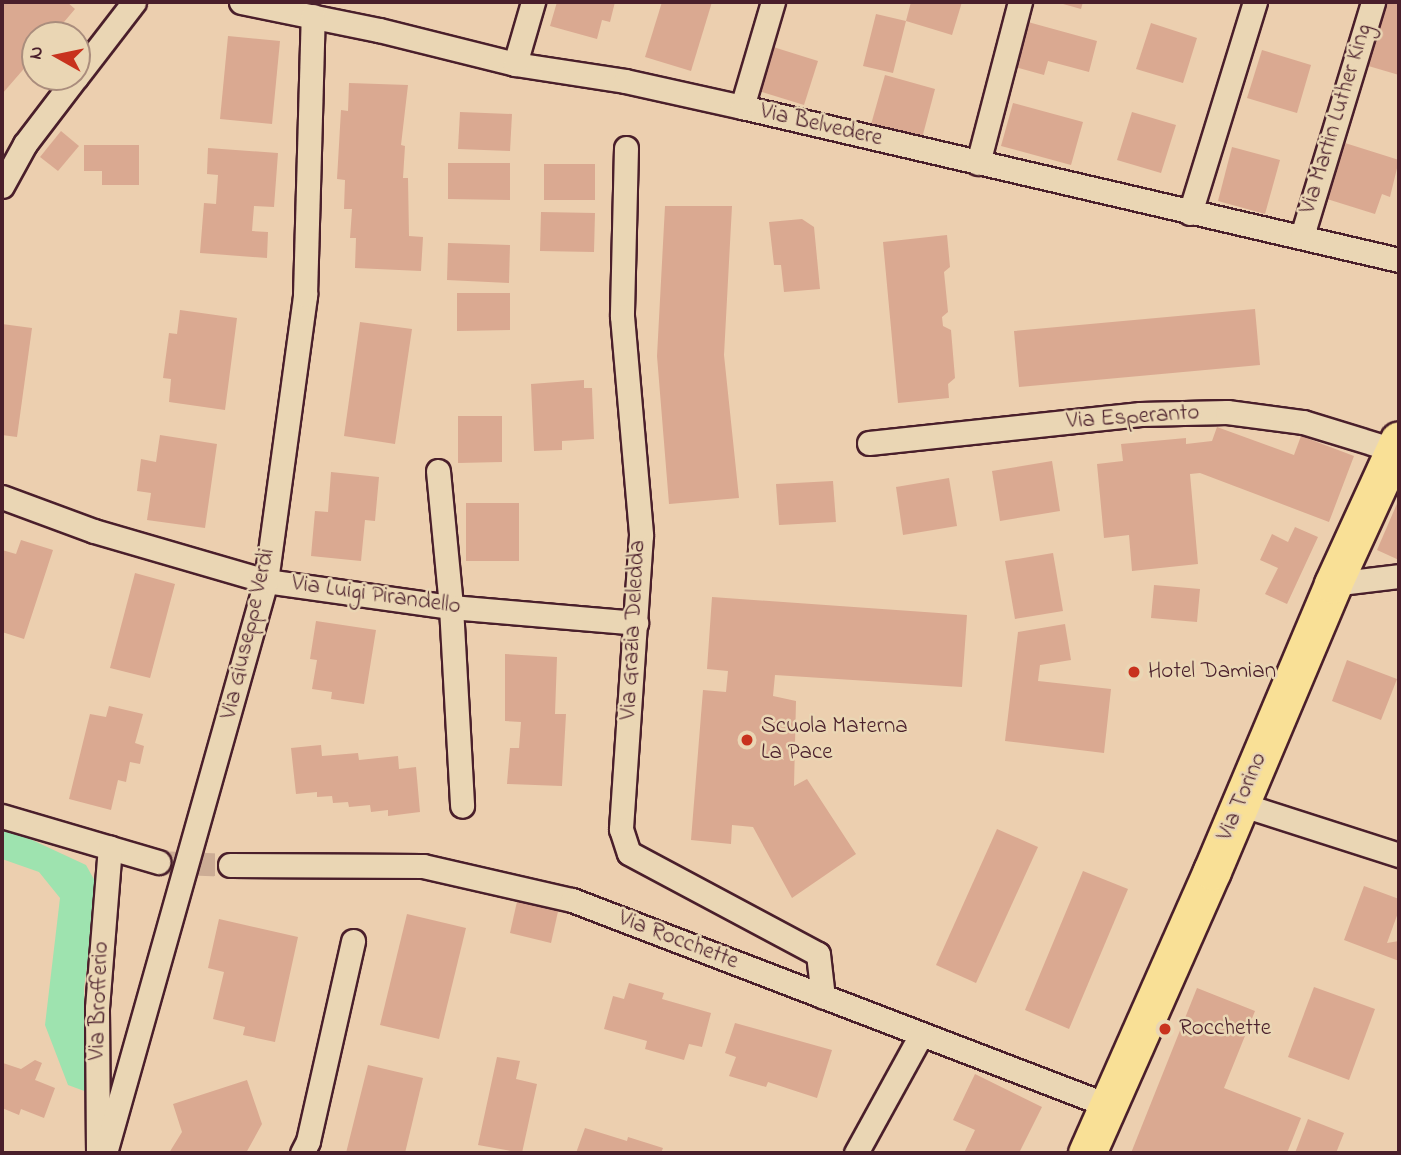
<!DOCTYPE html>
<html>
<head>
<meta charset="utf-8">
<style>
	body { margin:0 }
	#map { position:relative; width:1401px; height:1155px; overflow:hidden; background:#eccfaf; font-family:"Indie Flower",sans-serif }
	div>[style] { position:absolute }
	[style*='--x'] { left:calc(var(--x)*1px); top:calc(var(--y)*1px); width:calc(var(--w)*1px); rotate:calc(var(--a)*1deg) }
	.green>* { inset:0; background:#9ee3af }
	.building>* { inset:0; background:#daa991 }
	.minor-tunnel>* { height:23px; margin-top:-11.5px; transform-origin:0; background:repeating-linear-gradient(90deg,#ccac95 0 23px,transparent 0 34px) }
	.roads { filter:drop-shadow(2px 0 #4a1f2b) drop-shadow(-2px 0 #4a1f2b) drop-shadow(0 2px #4a1f2b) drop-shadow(0 -2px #4a1f2b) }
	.minor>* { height:23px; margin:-11.5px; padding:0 11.5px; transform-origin:11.5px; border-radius:11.5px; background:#ead6b4 }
	.primary>* { height:37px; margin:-18.5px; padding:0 18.5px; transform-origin:18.5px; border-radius:18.5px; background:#f9e096 }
	.dots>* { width:19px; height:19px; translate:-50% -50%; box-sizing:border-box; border:4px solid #ead6b4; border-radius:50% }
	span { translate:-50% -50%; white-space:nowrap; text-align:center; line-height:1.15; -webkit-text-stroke:5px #ead6b4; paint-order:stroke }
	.street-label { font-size:23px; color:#4a1f2b }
	.poi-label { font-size:23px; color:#4a1f2b }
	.left { translate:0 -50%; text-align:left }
	.frame { position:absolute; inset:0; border:4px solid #4a1f2b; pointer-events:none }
	.north { position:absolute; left:21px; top:21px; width:70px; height:70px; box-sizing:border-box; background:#ead6b4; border:2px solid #aa8d7d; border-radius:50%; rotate:279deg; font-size:19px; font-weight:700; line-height:28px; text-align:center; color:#4a1f2b }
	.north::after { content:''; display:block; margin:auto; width:24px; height:32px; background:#c8321e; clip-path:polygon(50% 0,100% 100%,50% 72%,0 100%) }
</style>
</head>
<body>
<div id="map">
	<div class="green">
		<div style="clip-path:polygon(2px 826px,86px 865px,96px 883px,96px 904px,84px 988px,87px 1092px,68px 1085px,45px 1025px,60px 898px,39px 872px,2px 859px)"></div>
	</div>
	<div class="building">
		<div style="clip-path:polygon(2px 2px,67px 2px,75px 9px,53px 35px,35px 35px,35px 56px,2px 94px)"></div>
		<div style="clip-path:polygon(557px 2px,615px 2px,610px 22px,602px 20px,597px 39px,550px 26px)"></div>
		<div style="clip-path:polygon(662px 2px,712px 2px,691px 71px,645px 57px)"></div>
		<div style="clip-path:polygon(911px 2px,962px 2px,952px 35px,906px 21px)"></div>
		<div style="clip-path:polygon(1056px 2px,1083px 2px,1081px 9px)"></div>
		<div style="clip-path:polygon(1384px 2px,1399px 2px,1399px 75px,1365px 65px)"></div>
		<div style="clip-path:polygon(876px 14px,906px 21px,893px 73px,863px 66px)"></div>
		<div style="clip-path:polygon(1028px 22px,1097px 41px,1089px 72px,1048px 61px,1044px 75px,1015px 67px)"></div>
		<div style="clip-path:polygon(1151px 23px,1197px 38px,1183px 83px,1136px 69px)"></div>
		<div style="clip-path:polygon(228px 36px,280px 41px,272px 124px,220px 119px)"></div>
		<div style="clip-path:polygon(770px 46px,818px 61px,804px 105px,756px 90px)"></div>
		<div style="clip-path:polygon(1262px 50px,1311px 65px,1297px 113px,1247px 98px)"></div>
		<div style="clip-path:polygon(885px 75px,935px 89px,921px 142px,870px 128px)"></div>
		<div style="clip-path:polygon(349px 83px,408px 85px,401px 145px,405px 146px,403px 178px,408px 178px,409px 236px,423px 237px,421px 271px,355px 268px,356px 238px,350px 238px,352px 209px,344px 209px,345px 180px,337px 179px,341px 110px,348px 111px)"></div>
		<div style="clip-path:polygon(1013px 103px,1083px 122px,1071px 165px,1001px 146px)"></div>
		<div style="clip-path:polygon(460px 112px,512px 114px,510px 151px,458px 149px)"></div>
		<div style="clip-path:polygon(1132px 112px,1176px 125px,1161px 173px,1117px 160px)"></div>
		<div style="clip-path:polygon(61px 131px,79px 146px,58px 171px,40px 157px)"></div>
		<div style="clip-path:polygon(1345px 143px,1399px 160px,1390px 197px,1382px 194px,1375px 214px,1327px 199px)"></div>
		<div style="clip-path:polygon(84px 145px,139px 145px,139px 185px,102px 185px,102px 171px,84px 171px)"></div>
		<div style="clip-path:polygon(1232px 147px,1280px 160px,1265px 214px,1218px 201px)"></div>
		<div style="clip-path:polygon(208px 148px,278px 153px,274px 207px,254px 206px,252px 231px,268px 232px,267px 258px,200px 253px,204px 203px,216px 204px,218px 175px,207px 174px)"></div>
		<div style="clip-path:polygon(448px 163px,510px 163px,510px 200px,448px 199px)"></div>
		<div style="clip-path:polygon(544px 164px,595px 164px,595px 200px,544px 200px)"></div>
		<div style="clip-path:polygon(665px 206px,732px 206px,724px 355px,739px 498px,669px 504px,657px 356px)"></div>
		<div style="clip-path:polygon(541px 212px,595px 213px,594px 252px,540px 251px)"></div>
		<div style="clip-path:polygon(802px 219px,814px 227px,820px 289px,784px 292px,781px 265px,774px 265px,769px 222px)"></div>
		<div style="clip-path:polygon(947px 235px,950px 267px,944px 272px,948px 312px,942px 317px,943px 326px,951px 330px,955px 378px,948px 384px,949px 398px,898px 403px,883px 242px)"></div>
		<div style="clip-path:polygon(448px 243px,510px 245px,509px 283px,447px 280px)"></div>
		<div style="clip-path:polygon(457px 293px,510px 293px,510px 330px,457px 331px)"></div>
		<div style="clip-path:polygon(1255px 309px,1260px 365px,1019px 387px,1014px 331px)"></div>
		<div style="clip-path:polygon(180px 310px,237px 318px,225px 410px,169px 402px,171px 379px,163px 378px,169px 333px,177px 334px)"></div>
		<div style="clip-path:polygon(360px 322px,412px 329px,395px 444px,344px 436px)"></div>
		<div style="clip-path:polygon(2px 324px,32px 328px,17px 437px,2px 435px)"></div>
		<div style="clip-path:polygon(584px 380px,584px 388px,592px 388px,594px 439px,562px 441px,562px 450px,534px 451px,531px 384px)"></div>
		<div style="clip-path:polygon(458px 416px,502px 416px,502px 462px,458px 463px)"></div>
		<div style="clip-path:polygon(1217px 427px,1294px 455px,1301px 436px,1354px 456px,1329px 522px,1200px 473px,1190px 474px,1198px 564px,1132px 571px,1129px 535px,1104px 538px,1097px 464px,1123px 461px,1121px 444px,1186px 438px,1186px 444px,1212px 441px)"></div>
		<div style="clip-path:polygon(160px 435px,217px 444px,205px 528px,147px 520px,151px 493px,137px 491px,141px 459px,156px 462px)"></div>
		<div style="clip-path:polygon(1052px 461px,1060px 511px,1000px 521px,992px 471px)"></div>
		<div style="clip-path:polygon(331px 472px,379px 477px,375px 521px,365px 520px,361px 561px,311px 556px,315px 511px,328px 512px)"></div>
		<div style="clip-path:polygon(949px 478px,957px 526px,903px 535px,896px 487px)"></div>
		<div style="clip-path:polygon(833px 481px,836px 522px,779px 525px,776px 484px)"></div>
		<div style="clip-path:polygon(1399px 499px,1399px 560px,1377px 550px)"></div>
		<div style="clip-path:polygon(466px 503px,519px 503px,519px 561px,466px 561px)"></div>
		<div style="clip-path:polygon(1295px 527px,1318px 537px,1287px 604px,1265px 594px,1278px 568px,1260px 560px,1272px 534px,1288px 542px)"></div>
		<div style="clip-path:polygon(21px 540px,53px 550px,24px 639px,2px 632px,2px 550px,16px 554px)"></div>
		<div style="clip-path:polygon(1053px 553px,1063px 611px,1015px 619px,1005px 561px)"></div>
		<div style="clip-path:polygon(135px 573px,175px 584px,150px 678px,110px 668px)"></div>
		<div style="clip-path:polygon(1154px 585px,1200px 589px,1197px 622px,1151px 618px)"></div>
		<div style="clip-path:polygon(712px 597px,967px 615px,962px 687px,775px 675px,773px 696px,796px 701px,794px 786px,807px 779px,856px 854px,792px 898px,753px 827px,732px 825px,731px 844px,691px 840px,703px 690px,726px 692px,728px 671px,707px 669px)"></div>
		<div style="clip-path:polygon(316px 621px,376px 630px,364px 704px,331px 699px,332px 692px,312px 689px,317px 660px,310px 659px)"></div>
		<div style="clip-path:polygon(1065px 624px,1071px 660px,1040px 665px,1038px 681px,1111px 689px,1104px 753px,1005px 741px,1018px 632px)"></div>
		<div style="clip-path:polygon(505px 654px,557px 657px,555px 714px,566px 714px,562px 786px,507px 784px,510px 748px,519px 748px,521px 722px,505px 721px)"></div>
		<div style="clip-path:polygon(1347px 660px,1397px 679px,1381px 720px,1332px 701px)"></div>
		<div style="clip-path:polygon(109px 706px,143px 714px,135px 743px,144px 746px,140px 764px,130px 762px,126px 782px,118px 780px,111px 810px,69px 799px,90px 714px,106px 717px)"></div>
		<div style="clip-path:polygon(321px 745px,322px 756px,358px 753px,359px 760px,398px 756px,399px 769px,416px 767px,420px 812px,388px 816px,388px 810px,371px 812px,370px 805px,349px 807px,348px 802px,333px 803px,332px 796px,317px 797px,317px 792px,296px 794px,291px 748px)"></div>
		<div style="clip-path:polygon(997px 829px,1038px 847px,976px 983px,936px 965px)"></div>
		<div style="clip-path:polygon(1083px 871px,1128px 889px,1069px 1029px,1025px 1010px)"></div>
		<div style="clip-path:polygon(1364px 886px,1399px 899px,1399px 910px,1387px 943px,1399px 941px,1399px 961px,1344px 940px)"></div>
		<div style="clip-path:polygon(518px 897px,559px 907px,551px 943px,510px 933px)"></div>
		<div style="clip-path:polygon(407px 914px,466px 928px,439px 1039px,380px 1025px)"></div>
		<div style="clip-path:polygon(219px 919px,298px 937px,275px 1042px,243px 1035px,245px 1027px,213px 1019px,224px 972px,208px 968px)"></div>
		<div style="clip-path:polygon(629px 983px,664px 993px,662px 999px,711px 1013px,702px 1047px,689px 1044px,684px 1060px,645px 1049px,647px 1041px,604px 1029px,613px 996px,624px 999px)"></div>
		<div style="clip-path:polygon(1314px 987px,1375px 1009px,1349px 1080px,1288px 1057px)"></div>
		<div style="clip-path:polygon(1197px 988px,1255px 1011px,1224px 1088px,1301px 1118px,1287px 1153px,1131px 1153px)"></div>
		<div style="clip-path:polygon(735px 1023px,832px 1050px,817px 1098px,768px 1082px,766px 1087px,729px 1076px,736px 1057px,725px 1053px)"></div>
		<div style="clip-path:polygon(497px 1057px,520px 1061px,516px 1079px,537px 1084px,522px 1153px,478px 1145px)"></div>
		<div style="clip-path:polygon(35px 1060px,42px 1063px,35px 1080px,55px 1088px,44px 1118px,21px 1109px,19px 1115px,2px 1108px,3px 1063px,21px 1069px)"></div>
		<div style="clip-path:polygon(368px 1065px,423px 1078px,405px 1153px,346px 1153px)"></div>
		<div style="clip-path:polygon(975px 1074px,1042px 1107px,1019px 1153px,964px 1153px,975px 1130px,953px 1120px)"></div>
		<div style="clip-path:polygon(247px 1080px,262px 1124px,246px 1153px,169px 1153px,182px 1132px,173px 1104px)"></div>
		<div style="clip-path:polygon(1308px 1119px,1344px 1133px,1336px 1153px,1295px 1153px)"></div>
		<div style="clip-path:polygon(585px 1128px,627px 1141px,628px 1137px,663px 1148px,661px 1153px,576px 1153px)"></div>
	</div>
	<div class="minor-tunnel">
		<div style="--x:158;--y:862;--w:72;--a:2.4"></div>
	</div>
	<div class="roads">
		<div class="minor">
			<div style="--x:241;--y:2;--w:141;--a:11.5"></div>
			<div style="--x:379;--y:30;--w:140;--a:14"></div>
			<div style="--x:515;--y:64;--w:111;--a:8.8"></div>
			<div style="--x:625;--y:81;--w:120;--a:12.5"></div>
			<div style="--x:742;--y:107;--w:675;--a:13.11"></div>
			<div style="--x:515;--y:64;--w:65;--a:-73.8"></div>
			<div style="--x:77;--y:76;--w:93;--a:-52.4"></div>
			<div style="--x:742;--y:107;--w:109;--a:-73.6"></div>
			<div style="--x:626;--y:148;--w:168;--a:91.4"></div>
			<div style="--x:622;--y:316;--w:220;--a:85"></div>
			<div style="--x:641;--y:535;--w:295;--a:93.9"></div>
			<div style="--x:621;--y:829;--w:25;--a:72"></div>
			<div style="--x:629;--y:853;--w:214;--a:28.1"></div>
			<div style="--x:818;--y:954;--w:43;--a:83.4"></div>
			<div style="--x:978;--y:163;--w:166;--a:-75.4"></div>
			<div style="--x:2;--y:186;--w:48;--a:-61.3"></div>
			<div style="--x:25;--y:144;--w:84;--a:-52.7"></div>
			<div style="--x:1190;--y:213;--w:221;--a:-72.9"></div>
			<div style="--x:1302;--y:236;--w:245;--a:-73.1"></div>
			<div style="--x:869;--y:443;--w:273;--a:-6.1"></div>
			<div style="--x:1140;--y:414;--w:87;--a:-1.3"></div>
			<div style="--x:1227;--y:412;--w:77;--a:7.5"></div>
			<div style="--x:1303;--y:422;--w:95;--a:17.1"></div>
			<div style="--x:438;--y:471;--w:137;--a:84.5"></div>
			<div style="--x:451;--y:607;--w:199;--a:86.8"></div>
			<div style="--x:2;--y:497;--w:98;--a:20.3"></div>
			<div style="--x:94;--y:531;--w:179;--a:16.2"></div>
			<div style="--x:266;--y:581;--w:187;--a:8"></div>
			<div style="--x:451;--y:607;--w:186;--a:4.9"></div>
			<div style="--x:1333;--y:584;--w:66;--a:-6.9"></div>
			<div style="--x:1240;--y:804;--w:167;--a:17.8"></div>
			<div style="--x:2;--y:816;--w:163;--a:16.4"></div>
			<div style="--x:230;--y:865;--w:193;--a:0.3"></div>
			<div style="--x:423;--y:866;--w:153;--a:12.9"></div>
			<div style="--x:572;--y:900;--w:573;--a:20.97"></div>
			<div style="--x:98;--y:1153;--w:145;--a:-90.4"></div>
			<div style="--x:97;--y:1008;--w:161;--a:-85.4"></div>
			<div style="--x:105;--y:1153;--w:594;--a:-74.28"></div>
			<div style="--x:266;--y:581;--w:289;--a:-82.2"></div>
			<div style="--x:305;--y:295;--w:279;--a:-88.4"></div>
			<div style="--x:302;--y:1153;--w:13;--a:-63"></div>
			<div style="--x:308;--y:1141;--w:205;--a:-77.3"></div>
			<div style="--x:856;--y:1153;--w:135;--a:-61.2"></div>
		</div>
		<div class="primary">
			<div style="--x:1087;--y:1153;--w:308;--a:-66.1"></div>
			<div style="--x:1212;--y:871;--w:311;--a:-67.1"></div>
			<div style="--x:1333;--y:584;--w:158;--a:-65.4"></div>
		</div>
	</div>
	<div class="dots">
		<div style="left:1134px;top:672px;background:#c8321e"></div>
		<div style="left:747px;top:740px;background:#c8321e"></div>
		<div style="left:1165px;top:1029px;background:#c8321e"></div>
	</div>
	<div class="street-label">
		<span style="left:1337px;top:119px;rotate:-73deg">Via Martin Luther King</span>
		<span style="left:821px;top:126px;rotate:13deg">Via Belvedere</span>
		<span style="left:1133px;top:418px;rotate:-4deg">Via Esperanto</span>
		<span style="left:376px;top:596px;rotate:8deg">Via Luigi Pirandello</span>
		<span style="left:634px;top:630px;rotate:-87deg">Via Grazia Deledda</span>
		<span style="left:249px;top:634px;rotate:-77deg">Via Giuseppe Verdi</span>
		<span style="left:1243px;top:797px;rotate:-67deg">Via Torino</span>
		<span style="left:678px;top:941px;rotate:21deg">Via Rocchette</span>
		<span style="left:100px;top:1001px;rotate:-88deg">Via Brofferio</span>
	</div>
	<div class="poi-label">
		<span class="left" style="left:1148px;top:672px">Hotel Damian</span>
		<span class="left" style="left:761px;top:740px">Scuola Materna<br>La Pace</span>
		<span class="left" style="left:1179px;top:1029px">Rocchette</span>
	</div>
	<div class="frame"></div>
	<div class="north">N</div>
</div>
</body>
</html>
